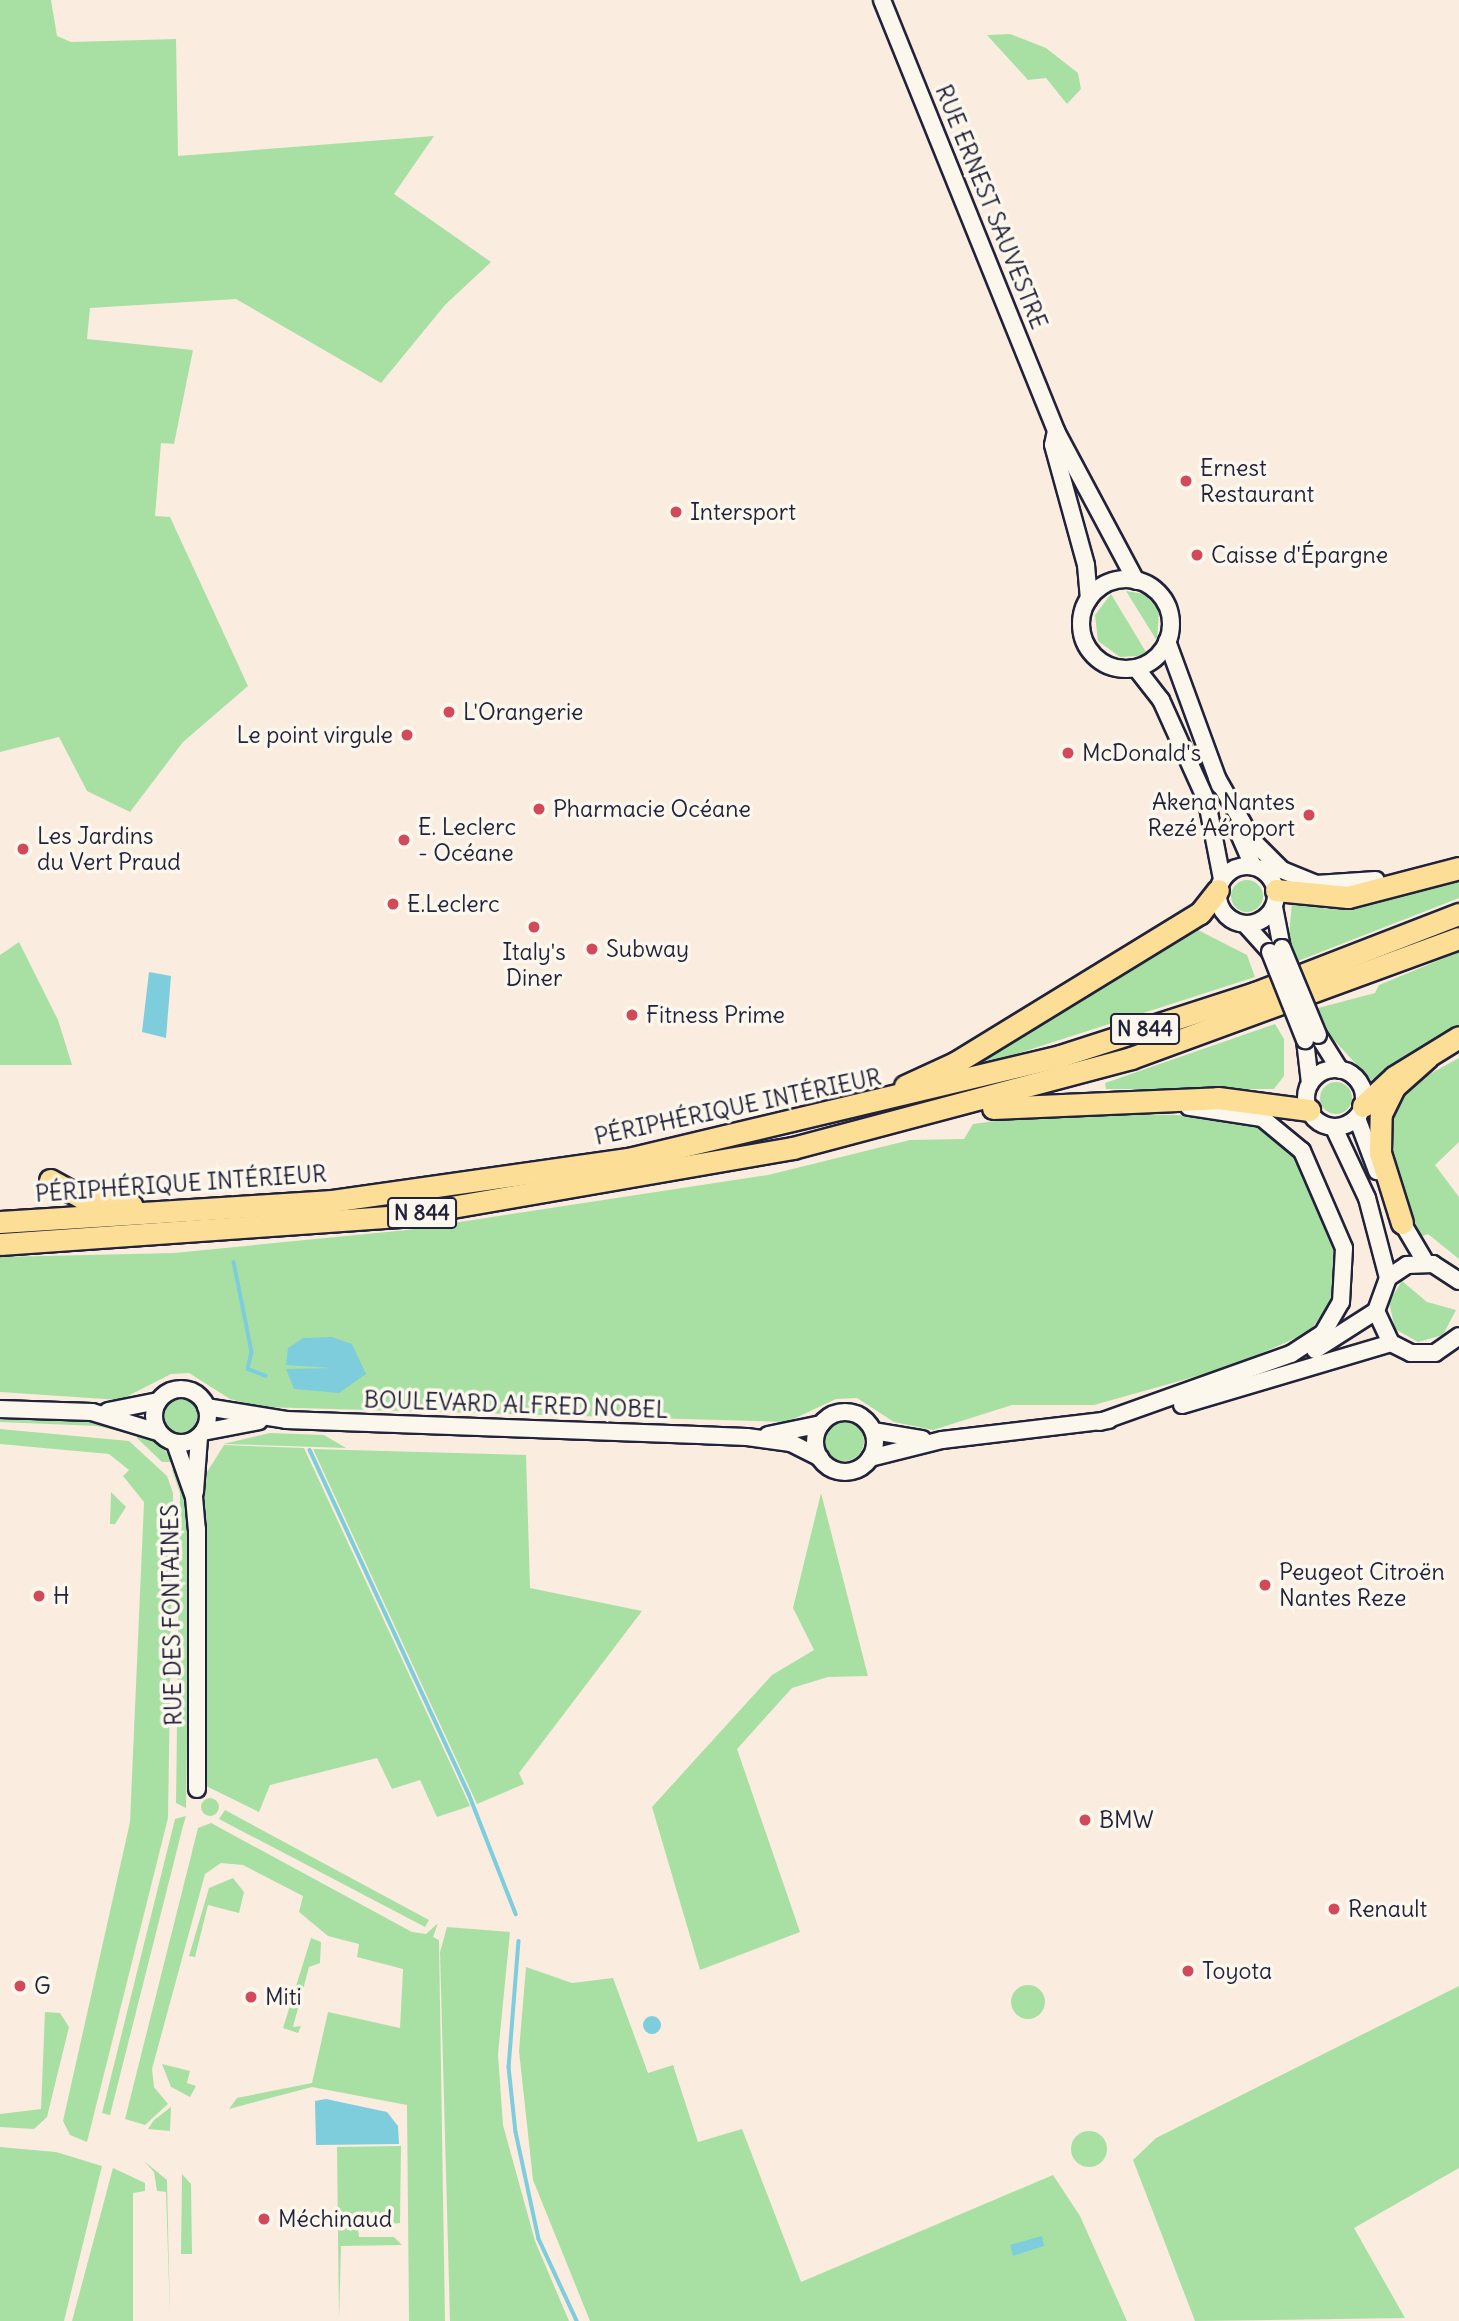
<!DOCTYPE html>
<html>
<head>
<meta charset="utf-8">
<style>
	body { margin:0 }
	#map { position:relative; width:1459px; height:2321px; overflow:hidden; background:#fbece0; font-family:Delius,sans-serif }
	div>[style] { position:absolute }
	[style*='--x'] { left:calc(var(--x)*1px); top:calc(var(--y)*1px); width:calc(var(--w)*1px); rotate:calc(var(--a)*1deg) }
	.green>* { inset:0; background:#a8e0a4 }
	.round { border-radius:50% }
	.water>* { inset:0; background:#7ecddc }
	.stream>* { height:3.5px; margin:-1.75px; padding:0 1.75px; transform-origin:1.75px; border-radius:1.75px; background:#7ecddc }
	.roads { filter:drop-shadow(2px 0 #22223b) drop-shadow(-2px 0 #22223b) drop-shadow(0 2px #22223b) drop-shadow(0 -2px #22223b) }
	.secondary>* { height:16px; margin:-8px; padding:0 8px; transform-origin:8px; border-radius:8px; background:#fbf7ec }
	.secondary>.ring { margin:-8px; padding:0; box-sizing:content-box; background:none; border:16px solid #fbf7ec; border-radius:50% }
	.highway>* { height:21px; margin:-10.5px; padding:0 10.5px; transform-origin:10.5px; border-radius:10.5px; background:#fdde96 }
	.bridges { filter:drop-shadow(2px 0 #22223b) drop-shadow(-2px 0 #22223b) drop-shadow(0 2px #22223b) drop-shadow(0 -2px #22223b) }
	.secondary-bridge>* { height:16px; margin:-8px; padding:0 8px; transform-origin:8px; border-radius:8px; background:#fbf7ec }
	.dots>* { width:19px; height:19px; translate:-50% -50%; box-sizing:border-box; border:4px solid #fbf7ec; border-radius:50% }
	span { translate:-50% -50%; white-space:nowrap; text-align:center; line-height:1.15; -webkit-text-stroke:7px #fbf7ec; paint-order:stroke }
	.shield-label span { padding:2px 5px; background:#fbf7ec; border:2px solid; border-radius:5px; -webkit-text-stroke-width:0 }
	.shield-label { font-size:21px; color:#22223b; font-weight:700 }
	.street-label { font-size:23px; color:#22223b }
	.poi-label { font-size:23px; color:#22223b }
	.left { translate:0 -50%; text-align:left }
	.right { translate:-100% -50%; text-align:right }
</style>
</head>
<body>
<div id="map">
	<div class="green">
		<div style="clip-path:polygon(0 0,51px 0,57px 36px,71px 42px,176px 39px,178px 156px,434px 136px,394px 194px,491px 262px,445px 305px,381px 383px,236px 299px,90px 308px,87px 339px,193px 350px,174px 444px,161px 443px,155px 516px,170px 517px,248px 686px,183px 742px,130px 812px,87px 791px,59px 737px,0 752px)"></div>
		<div style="clip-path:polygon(1010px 34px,1046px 48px,1078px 73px,1081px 89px,1067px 104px,1046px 78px,1028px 80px,987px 35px)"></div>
		<div style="clip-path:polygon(1126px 591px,1144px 594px,1159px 610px,1157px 641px)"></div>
		<div style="clip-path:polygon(1111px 594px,1146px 652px,1140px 656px,1120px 657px,1098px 641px,1095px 615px)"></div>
		<div style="clip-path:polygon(1459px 880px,1459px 898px,1298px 961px,1289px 935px,1292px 902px,1327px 909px)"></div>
		<div class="round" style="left:1231px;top:880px;width:32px;height:32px"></div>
		<div style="clip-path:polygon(1188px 925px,1247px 955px,1255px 977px,979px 1066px,977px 1056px)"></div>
		<div style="clip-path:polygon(19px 942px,58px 1020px,72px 1065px,0 1065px,0 955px)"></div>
		<div style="clip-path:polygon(1459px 952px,1459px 1032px,1371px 1080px,1331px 1037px,1318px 1008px,1375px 993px,1379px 985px)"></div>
		<div style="clip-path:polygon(1275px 1024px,1284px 1039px,1284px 1076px,1274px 1089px,1106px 1089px,1105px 1083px)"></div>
		<div style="clip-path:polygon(1459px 1058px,1459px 1142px,1435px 1165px,1459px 1197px,1459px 1259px,1428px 1234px,1420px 1237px,1386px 1152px,1388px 1113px,1402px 1089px)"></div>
		<div class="round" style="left:1320px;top:1082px;width:32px;height:32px"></div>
		<div style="clip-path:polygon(1062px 1112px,1249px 1117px,1292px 1144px,1330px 1235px,1338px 1275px,1330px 1304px,1309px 1332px,1233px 1366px,1094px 1405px,1012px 1405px,933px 1430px,894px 1422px,857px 1398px,836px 1399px,787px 1422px,261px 1407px,230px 1399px,189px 1373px,171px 1374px,120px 1400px,0 1392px,0 1257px,174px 1253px,407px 1230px,768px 1175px,910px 1140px,964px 1139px,973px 1124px)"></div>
		<div style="clip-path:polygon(1402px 1281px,1427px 1302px,1456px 1310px,1443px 1335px,1418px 1342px,1395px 1329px,1389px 1302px)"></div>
		<div class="round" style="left:162px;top:1397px;width:40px;height:40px"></div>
		<div style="clip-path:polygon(0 1416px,91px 1420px,134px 1428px,131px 1434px,97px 1426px,0 1422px)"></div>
		<div class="round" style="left:824px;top:1421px;width:40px;height:40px"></div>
		<div style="clip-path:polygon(0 1429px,129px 1441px,167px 1476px,173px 1493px,168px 1818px,87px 2142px,70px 2135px,63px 2121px,130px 1822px,144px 1502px,123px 1476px,129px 1470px,109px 1454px,0 1444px)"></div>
		<div style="clip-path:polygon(138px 1429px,148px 1435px,177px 1462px,162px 1462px,137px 1438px)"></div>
		<div style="clip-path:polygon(270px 1433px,324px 1435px,346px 1448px,223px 1444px)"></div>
		<div style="clip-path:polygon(224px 1445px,304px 1448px,470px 1806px,437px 1817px,420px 1780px,392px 1789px,377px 1758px,270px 1785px,259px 1812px,206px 1786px,204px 1477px)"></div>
		<div style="clip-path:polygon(313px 1449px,526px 1455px,530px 1588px,642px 1611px,519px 1773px,524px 1784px,477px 1804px)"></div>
		<div style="clip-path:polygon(178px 1468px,190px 1529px,186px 1808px,176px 1803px,180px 1493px,172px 1470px)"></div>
		<div style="clip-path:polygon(111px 1492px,126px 1507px,115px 1524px,110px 1524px)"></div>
		<div style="clip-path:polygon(821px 1493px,868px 1676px,828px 1677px,792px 1688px,737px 1749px,800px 1932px,700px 1970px,652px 1807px,772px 1675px,814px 1650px,793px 1608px)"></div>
		<div class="round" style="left:201px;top:1798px;width:18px;height:18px"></div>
		<div style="clip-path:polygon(225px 1810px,429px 1920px,425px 1927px,219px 1819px)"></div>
		<div style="clip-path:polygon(186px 1816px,183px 1826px,110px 2115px,102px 2113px,175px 1819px)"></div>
		<div style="clip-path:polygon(211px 1823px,412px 1932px,426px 1934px,438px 1923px,433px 1937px,439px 1940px,445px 2321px,409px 2321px,407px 2105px,312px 2087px,229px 2109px,237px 2098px,312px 2083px,328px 2012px,400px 2028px,403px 1969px,357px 1957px,359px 1944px,328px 1936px,299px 1912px,303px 1896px,243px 1865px,221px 1863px,205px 1874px,152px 2069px,154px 2087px,168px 2104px,145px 2125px,125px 2119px,198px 1828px)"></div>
		<div style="clip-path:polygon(233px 1878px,244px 1892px,239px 1913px,208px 1905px,195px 1957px,189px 1956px,209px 1888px)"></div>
		<div style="clip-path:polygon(447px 1927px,510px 1932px,498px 2054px,503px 2125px,535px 2241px,569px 2321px,450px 2321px,440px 1952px)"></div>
		<div style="clip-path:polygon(311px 1938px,321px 1942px,320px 1963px,309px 1967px,293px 2027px,301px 2026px,298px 2033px,283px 2028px)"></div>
		<div style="clip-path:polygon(526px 1967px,572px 1983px,613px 1978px,648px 2073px,673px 2065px,698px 2142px,742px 2129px,801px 2282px,1053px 2175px,1080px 2216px,1127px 2321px,590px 2321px,533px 2180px,519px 2051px)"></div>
		<div class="round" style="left:1011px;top:1985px;width:34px;height:34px"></div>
		<div style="clip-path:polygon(1459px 1986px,1459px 2168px,1354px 2228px,1405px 2318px,1195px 2321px,1133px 2160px,1156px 2138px)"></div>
		<div style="clip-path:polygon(45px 2012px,60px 2013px,69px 2027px,47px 2117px,34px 2129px,0 2127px,0 2114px,41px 2109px)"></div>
		<div style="clip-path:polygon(162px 2064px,190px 2071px,187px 2083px,196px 2086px,190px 2097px,171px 2087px)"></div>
		<div style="clip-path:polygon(171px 2107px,170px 2131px,148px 2129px,154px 2120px)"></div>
		<div class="round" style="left:1071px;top:2131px;width:36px;height:36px"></div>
		<div style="clip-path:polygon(401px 2146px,400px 2223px,358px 2227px,359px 2237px,394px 2237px,402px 2245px,341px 2246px,339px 2321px,337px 2147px)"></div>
		<div style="clip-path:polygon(0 2147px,56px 2152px,102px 2166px,64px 2321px,0 2321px)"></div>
		<div style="clip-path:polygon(144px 2161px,167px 2180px,170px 2318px,166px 2192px,157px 2191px,154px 2172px)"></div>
		<div style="clip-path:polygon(113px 2168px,145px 2183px,145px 2191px,133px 2193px,133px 2321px,72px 2321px)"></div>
		<div style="clip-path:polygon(182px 2174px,191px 2184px,192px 2254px,181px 2254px)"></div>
	</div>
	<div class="water">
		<div style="clip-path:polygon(149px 972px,171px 976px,166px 1038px,142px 1032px)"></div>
		<div style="clip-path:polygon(332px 1337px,352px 1344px,366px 1374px,339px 1393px,294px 1389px,286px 1369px,332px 1368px,286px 1365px,288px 1348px,303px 1338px)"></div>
		<div class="round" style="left:643px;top:2016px;width:18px;height:18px"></div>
		<div style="clip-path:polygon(326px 2099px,387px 2112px,398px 2126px,399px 2144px,316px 2145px,315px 2101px)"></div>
		<div style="clip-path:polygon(1042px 2236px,1044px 2246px,1013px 2256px,1010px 2245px)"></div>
	</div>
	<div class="stream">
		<div style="--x:234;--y:1262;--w:92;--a:78.7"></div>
		<div style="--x:252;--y:1352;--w:17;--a:103"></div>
		<div style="--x:248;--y:1369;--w:19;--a:21"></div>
		<div style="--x:310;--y:1450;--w:379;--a:65.2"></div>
		<div style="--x:469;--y:1794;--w:129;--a:68.6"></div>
		<div style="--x:519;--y:1941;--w:126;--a:94.5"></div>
		<div style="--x:509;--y:2067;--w:65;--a:83.9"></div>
		<div style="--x:516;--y:2132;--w:109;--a:77.9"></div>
		<div style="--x:539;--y:2239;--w:90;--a:65.1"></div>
	</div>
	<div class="roads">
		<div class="secondary">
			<div style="--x:882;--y:0;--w:465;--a:68"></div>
			<div style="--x:1056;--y:431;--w:170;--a:61.9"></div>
			<div style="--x:1056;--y:431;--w:14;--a:102"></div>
			<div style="--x:1053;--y:445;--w:124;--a:74.6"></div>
			<div style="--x:1086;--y:565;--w:34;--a:85"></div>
			<div class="ring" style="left:1081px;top:579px;width:74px;height:74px"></div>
			<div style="--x:1167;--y:641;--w:154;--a:69.9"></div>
			<div style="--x:1136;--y:668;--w:41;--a:52"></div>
			<div style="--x:1161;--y:700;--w:112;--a:65.7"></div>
			<div style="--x:1207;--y:802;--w:78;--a:79"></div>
			<div style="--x:1217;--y:778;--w:73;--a:60.3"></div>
			<div style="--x:1253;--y:841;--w:41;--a:45"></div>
			<div style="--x:1282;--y:870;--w:37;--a:22"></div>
			<div style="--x:1316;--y:884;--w:60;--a:-3.8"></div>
			<div style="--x:1236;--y:827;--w:43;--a:66.4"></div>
			<div class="ring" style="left:1218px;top:866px;width:42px;height:42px"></div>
			<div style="--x:1274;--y:907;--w:42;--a:79"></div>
			<div style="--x:1245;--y:924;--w:38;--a:48"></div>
			<div style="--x:1318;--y:1035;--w:41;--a:57.8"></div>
			<div style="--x:1305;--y:1040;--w:43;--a:83.4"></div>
			<div class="ring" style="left:1306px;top:1069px;width:42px;height:42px"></div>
			<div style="--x:1357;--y:1118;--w:57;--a:69.3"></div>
			<div style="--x:1334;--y:1128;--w:77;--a:64.8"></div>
			<div style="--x:1367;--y:1198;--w:83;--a:75.3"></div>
			<div style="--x:1397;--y:1214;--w:57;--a:59.4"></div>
			<div style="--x:1459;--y:1281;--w:31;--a:-147"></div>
			<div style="--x:1433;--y:1264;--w:26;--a:178"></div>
			<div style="--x:1407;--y:1265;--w:23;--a:146"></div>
			<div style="--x:1388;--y:1278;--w:35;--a:110"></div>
			<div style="--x:1376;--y:1311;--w:35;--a:65"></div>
			<div style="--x:1391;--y:1343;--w:22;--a:27"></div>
			<div style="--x:1411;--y:1353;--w:24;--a:0"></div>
			<div style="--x:1435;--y:1353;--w:29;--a:-35"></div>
			<div style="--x:1315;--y:1350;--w:72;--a:-32.6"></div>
			<div class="ring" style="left:154px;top:1389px;width:38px;height:38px"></div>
			<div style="--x:1182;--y:1405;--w:218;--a:-16.5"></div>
			<div style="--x:206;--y:1407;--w:81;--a:9.2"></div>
			<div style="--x:286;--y:1420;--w:461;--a:2.1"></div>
			<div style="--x:747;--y:1437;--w:44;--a:7.8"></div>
			<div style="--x:791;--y:1443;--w:33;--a:27"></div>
			<div style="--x:0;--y:1409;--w:92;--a:1.9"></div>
			<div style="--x:92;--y:1412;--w:69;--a:16.9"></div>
			<div style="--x:108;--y:1411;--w:51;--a:-11.3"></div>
			<div class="ring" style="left:815px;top:1412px;width:44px;height:44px"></div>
			<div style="--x:1100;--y:1422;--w:203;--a:-19.6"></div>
			<div style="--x:1291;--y:1354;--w:38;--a:-33"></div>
			<div style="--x:1323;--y:1333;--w:36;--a:-60"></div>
			<div style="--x:1341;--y:1302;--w:54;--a:-86.8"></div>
			<div style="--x:1344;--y:1248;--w:106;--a:-113.4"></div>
			<div style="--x:1302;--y:1151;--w:52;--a:-140.5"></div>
			<div style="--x:1262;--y:1118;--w:74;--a:-171.4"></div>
			<div style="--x:873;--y:1431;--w:50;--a:9.3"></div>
			<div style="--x:203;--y:1432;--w:57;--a:-11.1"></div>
			<div style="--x:768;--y:1435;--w:54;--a:-11.7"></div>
			<div style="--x:175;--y:1443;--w:57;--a:70.6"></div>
			<div style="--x:194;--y:1497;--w:32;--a:85"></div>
			<div style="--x:197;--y:1529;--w:260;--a:90"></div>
			<div style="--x:870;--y:1458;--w:74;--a:-14"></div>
			<div style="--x:942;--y:1440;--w:168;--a:-6.8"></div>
			<div style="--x:195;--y:1492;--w:55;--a:-85.8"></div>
		</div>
		<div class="highway">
			<div style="--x:1276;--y:890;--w:72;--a:5.6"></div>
			<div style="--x:1348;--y:897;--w:115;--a:-14.6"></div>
			<div style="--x:905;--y:1086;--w:55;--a:-24.7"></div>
			<div style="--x:955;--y:1063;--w:287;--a:-31.5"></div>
			<div style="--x:1200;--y:913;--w:29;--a:-52"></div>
			<div style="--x:1363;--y:1106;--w:42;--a:-43.1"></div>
			<div style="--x:1394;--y:1077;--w:76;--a:-31.6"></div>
			<div style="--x:993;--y:1108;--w:225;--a:-2.5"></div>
			<div style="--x:1218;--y:1098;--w:92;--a:7.5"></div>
			<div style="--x:50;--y:1180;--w:37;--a:29"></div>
			<div style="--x:82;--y:1198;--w:50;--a:8"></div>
			<div style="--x:0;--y:1222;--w:333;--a:-3.6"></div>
			<div style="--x:332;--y:1201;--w:299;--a:-8.1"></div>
			<div style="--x:628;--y:1159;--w:444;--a:-13.4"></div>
			<div style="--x:1060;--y:1056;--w:205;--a:-17.9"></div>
			<div style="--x:1255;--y:993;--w:219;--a:-21.2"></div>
			<div style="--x:1402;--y:1223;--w:73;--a:-107.4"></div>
			<div style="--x:1380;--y:1153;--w:39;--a:-89"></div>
			<div style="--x:1381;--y:1114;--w:30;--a:-64"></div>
			<div style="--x:1394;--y:1087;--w:45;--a:-41.4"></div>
			<div style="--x:0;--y:1244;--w:400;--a:-4"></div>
			<div style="--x:399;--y:1216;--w:400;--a:-9.8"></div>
			<div style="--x:793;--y:1148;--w:350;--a:-14.9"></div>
			<div style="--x:1131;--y:1058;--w:349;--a:-20.1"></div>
		</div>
	</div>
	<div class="bridges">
		<div class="secondary-bridge">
			<div style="--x:1282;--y:948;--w:94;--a:67.5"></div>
			<div style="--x:1270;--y:952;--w:95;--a:68.3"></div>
		</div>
	</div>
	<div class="dots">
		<div style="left:1186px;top:481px;background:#d1495b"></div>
		<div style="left:676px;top:512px;background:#d1495b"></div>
		<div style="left:1197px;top:555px;background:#d1495b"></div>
		<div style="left:449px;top:712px;background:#d1495b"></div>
		<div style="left:407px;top:735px;background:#d1495b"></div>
		<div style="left:1068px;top:753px;background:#d1495b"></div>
		<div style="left:539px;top:809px;background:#d1495b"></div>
		<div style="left:1309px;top:815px;background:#d1495b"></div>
		<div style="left:404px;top:840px;background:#d1495b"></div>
		<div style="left:23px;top:849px;background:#d1495b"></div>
		<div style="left:393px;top:904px;background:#d1495b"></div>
		<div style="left:534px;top:927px;background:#d1495b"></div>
		<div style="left:592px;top:949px;background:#d1495b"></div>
		<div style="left:632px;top:1015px;background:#d1495b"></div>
		<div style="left:1265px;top:1585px;background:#d1495b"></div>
		<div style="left:39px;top:1596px;background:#d1495b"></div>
		<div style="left:1085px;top:1820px;background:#d1495b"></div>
		<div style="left:1334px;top:1909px;background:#d1495b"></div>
		<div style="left:1188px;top:1971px;background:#d1495b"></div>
		<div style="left:20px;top:1986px;background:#d1495b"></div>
		<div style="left:251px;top:1997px;background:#d1495b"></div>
		<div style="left:264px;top:2219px;background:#d1495b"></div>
	</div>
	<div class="shield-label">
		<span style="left:1145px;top:1029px">N 844</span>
		<span style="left:422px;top:1213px">N 844</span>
	</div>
	<div class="street-label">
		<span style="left:991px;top:207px;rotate:68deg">RUE ERNEST SAUVESTRE</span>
		<span style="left:738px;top:1107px;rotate:-12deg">PÉRIPHÉRIQUE INTÉRIEUR</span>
		<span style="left:181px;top:1184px;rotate:-4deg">PÉRIPHÉRIQUE INTÉRIEUR</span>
		<span style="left:516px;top:1405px;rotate:2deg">BOULEVARD ALFRED NOBEL</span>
		<span style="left:172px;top:1615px;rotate:-91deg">RUE DES FONTAINES</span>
	</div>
	<div class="poi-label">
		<span class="left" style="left:1200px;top:481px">Ernest<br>Restaurant</span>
		<span class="left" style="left:690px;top:512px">Intersport</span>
		<span class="left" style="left:1211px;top:555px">Caisse d'Épargne</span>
		<span class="left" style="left:463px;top:712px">L'Orangerie</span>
		<span class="right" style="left:393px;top:735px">Le point virgule</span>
		<span class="left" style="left:1082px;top:753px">McDonald's</span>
		<span class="right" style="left:1295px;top:815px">Akena Nantes<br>Rezé Aéroport</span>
		<span class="left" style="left:553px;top:809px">Pharmacie Océane</span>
		<span class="left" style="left:418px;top:840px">E. Leclerc<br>- Océane</span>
		<span class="left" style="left:37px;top:849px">Les Jardins<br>du Vert Praud</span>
		<span class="left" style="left:407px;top:904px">E.Leclerc</span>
		<span class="left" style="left:606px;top:949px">Subway</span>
		<span style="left:534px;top:965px">Italy's<br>Diner</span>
		<span class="left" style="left:646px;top:1015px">Fitness Prime</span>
		<span class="left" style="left:1279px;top:1585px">Peugeot Citroën<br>Nantes Reze</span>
		<span class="left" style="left:53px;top:1596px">H</span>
		<span class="left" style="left:1099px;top:1820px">BMW</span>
		<span class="left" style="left:1348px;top:1909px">Renault</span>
		<span class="left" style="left:1202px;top:1971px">Toyota</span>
		<span class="left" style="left:34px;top:1986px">G</span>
		<span class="left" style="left:265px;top:1997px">Miti</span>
		<span class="left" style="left:278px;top:2219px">Méchinaud</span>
	</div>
</div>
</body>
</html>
